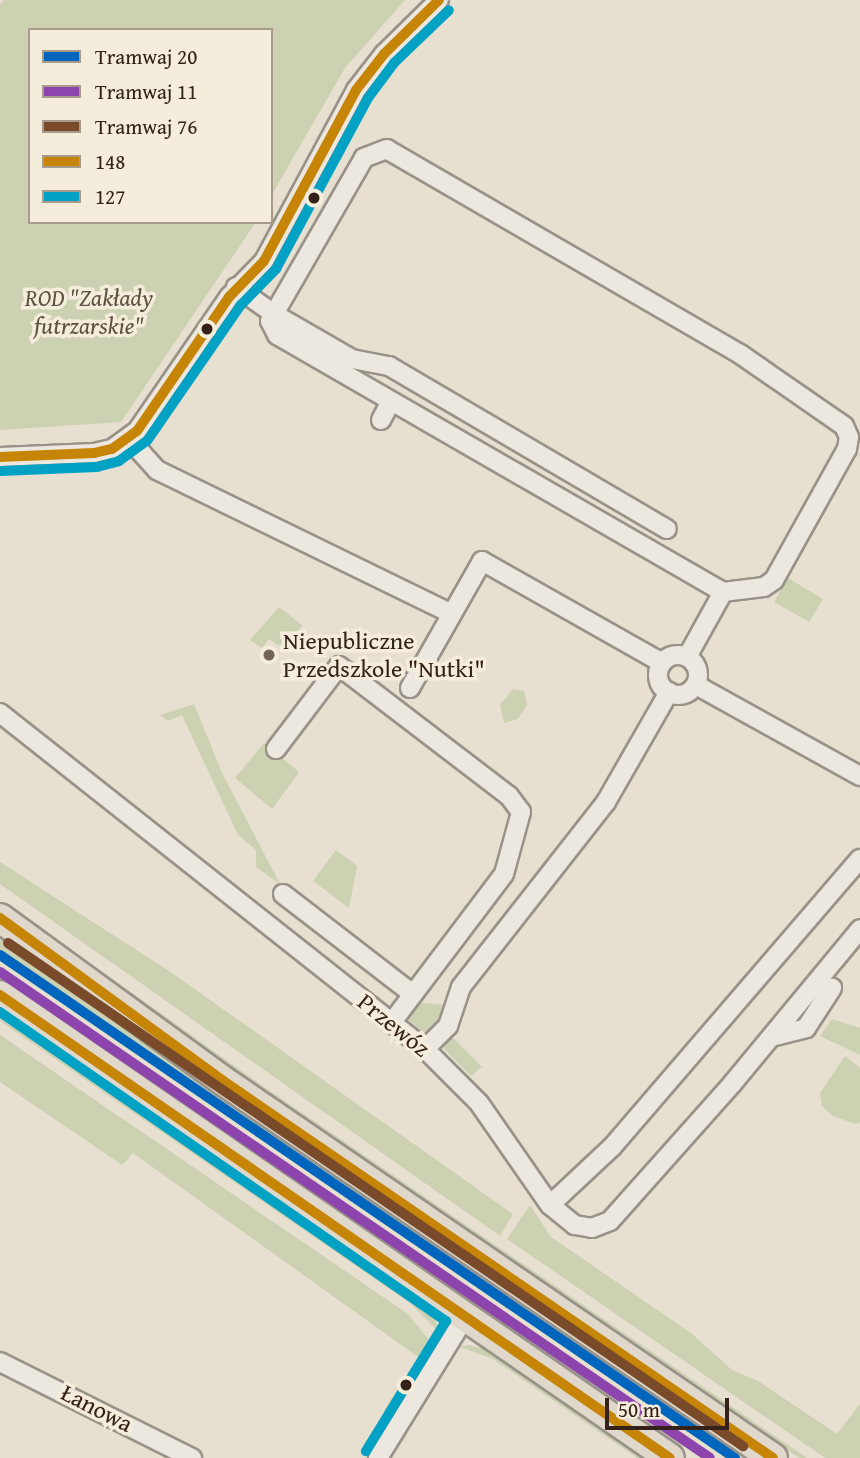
<!DOCTYPE html>
<html>
<head>
<meta charset="utf-8">
<style>
	body { margin:0 }
	#map { position:relative; width:860px; height:1458px; overflow:hidden; background:#e7e0d0; font-family:"Gentium Book Plus",serif }
	div>[style] { position:absolute }
	[style*='--x'] { left:calc(var(--x)*1px); top:calc(var(--y)*1px); width:calc(var(--w)*1px); rotate:calc(var(--a)*1deg) }
	.green>* { inset:0; background:#ccd1b2 }
	.roads { filter:drop-shadow(2px 0 #999288) drop-shadow(-2px 0 #999288) drop-shadow(0 2px #999288) drop-shadow(0 -2px #999288) }
	.street>* { height:18px; margin:-9px; padding:0 9px; transform-origin:9px; border-radius:9px; background:#ece8e0 }
	.street>.ring { margin:-9px; padding:0; box-sizing:content-box; background:none; border:18px solid #ece8e0; border-radius:50% }
	.primary>* { height:28px; margin:-14px; padding:0 14px; transform-origin:14px; border-radius:14px; background:#dfd8cb }
	.bus-1>* { height:10px; margin:-5px; padding:0 5px; transform-origin:5px; border-radius:5px; background:#c68506 }
	.bus-2>* { height:10px; margin:-5px; padding:0 5px; transform-origin:5px; border-radius:5px; background:#03a2c5 }
	.tram-1>* { height:10px; margin:-5px; padding:0 5px; transform-origin:5px; border-radius:5px; background:#0065bd }
	.tram-2>* { height:10px; margin:-5px; padding:0 5px; transform-origin:5px; border-radius:5px; background:#8e44ad }
	.tram-3>* { height:10px; margin:-5px; padding:0 5px; transform-origin:5px; border-radius:5px; background:#7a4b2a }
	.dots>* { width:19px; height:19px; translate:-50% -50%; box-sizing:border-box; border:4px solid #f5eddb; border-radius:50% }
	span { translate:-50% -50%; white-space:nowrap; text-align:center; line-height:1.15; -webkit-text-stroke:7px #f5eddb; paint-order:stroke }
	.park-label { font-size:24px; color:#5b523f; font-style:italic }
	.poi-label { font-size:24px; color:#342119 }
	.left { translate:0 -50%; text-align:left }
	.street-label { font-size:24px; color:#342119 }
	.legend { position:absolute; left:28px; top:28px; width:245px; height:196px; box-sizing:border-box; background:#f5eddb; border:2px solid #a89b8d; margin:0; padding:9px 12px; list-style:none; font-size:21px; color:#342119 }
	.legend li { display:flex; align-items:center; gap:14px; height:35px }
	.legend b { width:35px; border:2px solid #a89b8d }
	.scale { position:absolute; left:605px; top:1398px; width:124px; height:32px; box-sizing:border-box; border:4px solid #342119; border-top:0; padding-left:9px; font-size:21px; line-height:24px; white-space:nowrap; color:#342119; -webkit-text-stroke:5px #f5eddb; paint-order:stroke }
</style>
</head>
<body>
<div id="map">
	<div class="green">
		<div style="clip-path:polygon(4px 0,405px 0,345px 68px,271px 196px,271px 30px,30px 30px,30px 222px,256px 222px,121px 422px,0 430px,0 5px)"></div>
		<div style="clip-path:polygon(788px 578px,823px 599px,809px 622px,774px 602px)"></div>
		<div style="clip-path:polygon(279px 607px,303px 626px,279px 646px,269px 639px,262px 648px,250px 640px)"></div>
		<div style="clip-path:polygon(513px 689px,524px 691px,527px 705px,518px 719px,504px 723px,500px 705px)"></div>
		<div style="clip-path:polygon(194px 704px,222px 773px,280px 884px,256px 867px,256px 850px,238px 835px,182px 715px,168px 721px,160px 715px)"></div>
		<div style="clip-path:polygon(264px 743px,299px 772px,272px 809px,235px 778px)"></div>
		<div style="clip-path:polygon(336px 850px,357px 866px,349px 908px,313px 881px)"></div>
		<div style="clip-path:polygon(0 862px,172px 973px,513px 1214px,500px 1236px,0 884px)"></div>
		<div style="clip-path:polygon(0 937px,192px 1077px,747px 1458px,0 950px)"></div>
		<div style="clip-path:polygon(72px 950px,260px 1084px,807px 1458px,799px 1458px,259px 1087px)"></div>
		<div style="clip-path:polygon(0 971px,506px 1316px,712px 1458px,703px 1458px,654px 1428px,0 981px)"></div>
		<div style="clip-path:polygon(422px 1003px,445px 1005px,439px 1023px,425px 1033px,406px 1018px)"></div>
		<div style="clip-path:polygon(0 1016px,432px 1313px,441px 1334px,410px 1303px,0 1021px)"></div>
		<div style="clip-path:polygon(832px 1019px,860px 1028px,860px 1055px,820px 1036px)"></div>
		<div style="clip-path:polygon(0 1035px,408px 1314px,433px 1345px,392px 1407px,383px 1412px,418px 1357px,133px 1153px,122px 1165px,0 1082px)"></div>
		<div style="clip-path:polygon(447px 1038px,454px 1039px,482px 1067px,471px 1076px,444px 1049px)"></div>
		<div style="clip-path:polygon(845px 1056px,860px 1068px,860px 1122px,856px 1124px,833px 1116px,822px 1106px,820px 1093px)"></div>
		<div style="clip-path:polygon(530px 1205px,551px 1237px,691px 1333px,732px 1370px,758px 1381px,837px 1434px,860px 1404px,860px 1458px,825px 1458px,507px 1239px)"></div>
		<div style="clip-path:polygon(469px 1345px,485px 1349px,644px 1458px,637px 1458px,493px 1359px,460px 1347px)"></div>
	</div>
	<div class="roads">
		<div class="street">
			<div style="--x:236;--y:287;--w:47;--a:35.4"></div>
			<div style="--x:274;--y:314;--w:8;--a:120"></div>
			<div style="--x:270;--y:321;--w:16;--a:63"></div>
			<div style="--x:277;--y:335;--w:515;--a:29.95"></div>
			<div style="--x:723;--y:592;--w:41;--a:-7"></div>
			<div style="--x:764;--y:587;--w:12;--a:-35"></div>
			<div style="--x:774;--y:580;--w:150;--a:-60.9"></div>
			<div style="--x:847;--y:449;--w:12;--a:-81"></div>
			<div style="--x:849;--y:437;--w:12;--a:-114"></div>
			<div style="--x:844;--y:426;--w:126;--a:-145.3"></div>
			<div style="--x:740;--y:354;--w:408;--a:-149.9"></div>
			<div style="--x:387;--y:149;--w:25;--a:159"></div>
			<div style="--x:364;--y:158;--w:180;--a:120"></div>
			<div style="--x:274;--y:314;--w:90;--a:30"></div>
			<div style="--x:352;--y:359;--w:38;--a:11"></div>
			<div style="--x:389;--y:366;--w:322;--a:30.4"></div>
			<div style="--x:381;--y:420;--w:21;--a:-62"></div>
			<div style="--x:129;--y:439;--w:42;--a:47.9"></div>
			<div style="--x:157;--y:470;--w:328;--a:26"></div>
			<div style="--x:0;--y:457;--w:94;--a:-2.4"></div>
			<div style="--x:94;--y:453;--w:18;--a:-13"></div>
			<div style="--x:112;--y:449;--w:31;--a:-36"></div>
			<div style="--x:137;--y:431;--w:163;--a:-55.5"></div>
			<div style="--x:229;--y:297;--w:50;--a:-45.8"></div>
			<div style="--x:264;--y:261;--w:194;--a:-61.7"></div>
			<div style="--x:356;--y:90;--w:46;--a:-52.1"></div>
			<div style="--x:384;--y:54;--w:77;--a:-44.5"></div>
			<div class="ring" style="left:658px;top:655px;width:22px;height:22px"></div>
			<div style="--x:687;--y:657;--w:74;--a:-61"></div>
			<div style="--x:696;--y:685;--w:188;--a:29"></div>
			<div style="--x:410;--y:688;--w:146;--a:-60.4"></div>
			<div style="--x:482;--y:561;--w:207;--a:29.5"></div>
			<div style="--x:0;--y:713;--w:542;--a:38.33"></div>
			<div style="--x:425;--y:1049;--w:76;--a:45"></div>
			<div style="--x:479;--y:1103;--w:124;--a:55.2"></div>
			<div style="--x:550;--y:1205;--w:32;--a:39"></div>
			<div style="--x:575;--y:1225;--w:17;--a:10"></div>
			<div style="--x:592;--y:1228;--w:19;--a:-21"></div>
			<div style="--x:610;--y:1221;--w:183;--a:-48.3"></div>
			<div style="--x:732;--y:1084;--w:201;--a:-50.4"></div>
			<div style="--x:276;--y:749;--w:104;--a:-52.8"></div>
			<div style="--x:339;--y:666;--w:214;--a:37.4"></div>
			<div style="--x:509;--y:796;--w:20;--a:53"></div>
			<div style="--x:521;--y:812;--w:64;--a:105.3"></div>
			<div style="--x:504;--y:874;--w:186;--a:127.1"></div>
			<div style="--x:283;--y:894;--w:164;--a:37.6"></div>
			<div style="--x:771;--y:1037;--w:36;--a:-14"></div>
			<div style="--x:806;--y:1028;--w:48;--a:-57"></div>
			<div style="--x:425;--y:1049;--w:33;--a:-45"></div>
			<div style="--x:448;--y:1026;--w:41;--a:-71.6"></div>
			<div style="--x:461;--y:987;--w:235;--a:-51.9"></div>
			<div style="--x:606;--y:802;--w:127;--a:-60.2"></div>
			<div style="--x:550;--y:1205;--w:85;--a:-43.1"></div>
			<div style="--x:612;--y:1147;--w:380;--a:-49.3"></div>
			<div style="--x:0;--y:1362;--w:215;--a:26.6"></div>
			<div style="--x:378;--y:1458;--w:166;--a:-58.3"></div>
		</div>
		<div class="primary">
			<div style="--x:0;--y:918;--w:275;--a:36.1"></div>
			<div style="--x:222;--y:1080;--w:668;--a:34.45"></div>
			<div style="--x:0;--y:995;--w:814;--a:34.65"></div>
		</div>
	</div>
	<div class="bus-1">
		<div style="--x:0;--y:457;--w:94;--a:-2.4"></div>
		<div style="--x:94;--y:453;--w:18;--a:-13"></div>
		<div style="--x:112;--y:449;--w:31;--a:-36"></div>
		<div style="--x:137;--y:431;--w:163;--a:-55.5"></div>
		<div style="--x:229;--y:297;--w:50;--a:-45.8"></div>
		<div style="--x:264;--y:261;--w:194;--a:-61.7"></div>
		<div style="--x:356;--y:90;--w:46;--a:-52.1"></div>
		<div style="--x:384;--y:54;--w:77;--a:-44.5"></div>
		<div style="--x:0;--y:918;--w:275;--a:36.1"></div>
		<div style="--x:222;--y:1080;--w:668;--a:34.45"></div>
		<div style="--x:0;--y:995;--w:814;--a:34.65"></div>
	</div>
	<div class="bus-2">
		<div style="--x:1;--y:471;--w:96;--a:-2.4"></div>
		<div style="--x:97;--y:467;--w:23;--a:-15"></div>
		<div style="--x:119;--y:461;--w:34;--a:-36"></div>
		<div style="--x:147;--y:441;--w:164;--a:-55.4"></div>
		<div style="--x:240;--y:306;--w:52;--a:-45.8"></div>
		<div style="--x:276;--y:269;--w:194;--a:-61.7"></div>
		<div style="--x:368;--y:98;--w:44;--a:-53.4"></div>
		<div style="--x:394;--y:63;--w:76;--a:-43.9"></div>
		<div style="--x:0;--y:1012;--w:543;--a:34.72"></div>
		<div style="--x:446;--y:1321;--w:153;--a:121.6"></div>
	</div>
	<div class="tram-1">
		<div style="--x:0;--y:955;--w:891;--a:34.39"></div>
	</div>
	<div class="tram-2">
		<div style="--x:0;--y:972;--w:860;--a:34.39"></div>
	</div>
	<div class="tram-3">
		<div style="--x:8;--y:943;--w:891;--a:34.39"></div>
	</div>
	<div class="dots">
		<div style="left:314px;top:198px;background:#342119"></div>
		<div style="left:207px;top:329px;background:#342119"></div>
		<div style="left:269px;top:655px;background:#736459"></div>
		<div style="left:406px;top:1385px;background:#342119"></div>
	</div>
	<div class="park-label">
		<span style="left:89px;top:312px">ROD "Zakłady<br>futrzarskie"</span>
	</div>
	<div class="poi-label">
		<span class="left" style="left:283px;top:655px">Niepubliczne<br>Przedszkole "Nutki"</span>
	</div>
	<div class="street-label">
		<span style="left:394px;top:1025px;rotate:39deg">Przewóz</span>
		<span style="left:97px;top:1408px;rotate:27deg">Łanowa</span>
	</div>
	<ul class="legend">
	<li><b style="height:9px;background:#0065bd"></b>Tramwaj 20</li>
	<li><b style="height:9px;background:#8e44ad"></b>Tramwaj 11</li>
	<li><b style="height:9px;background:#7a4b2a"></b>Tramwaj 76</li>
	<li><b style="height:9px;background:#c68506"></b>148</li>
	<li><b style="height:9px;background:#03a2c5"></b>127</li>
	</ul>
	<div class="scale">50 m</div>
</div>
</body>
</html>
